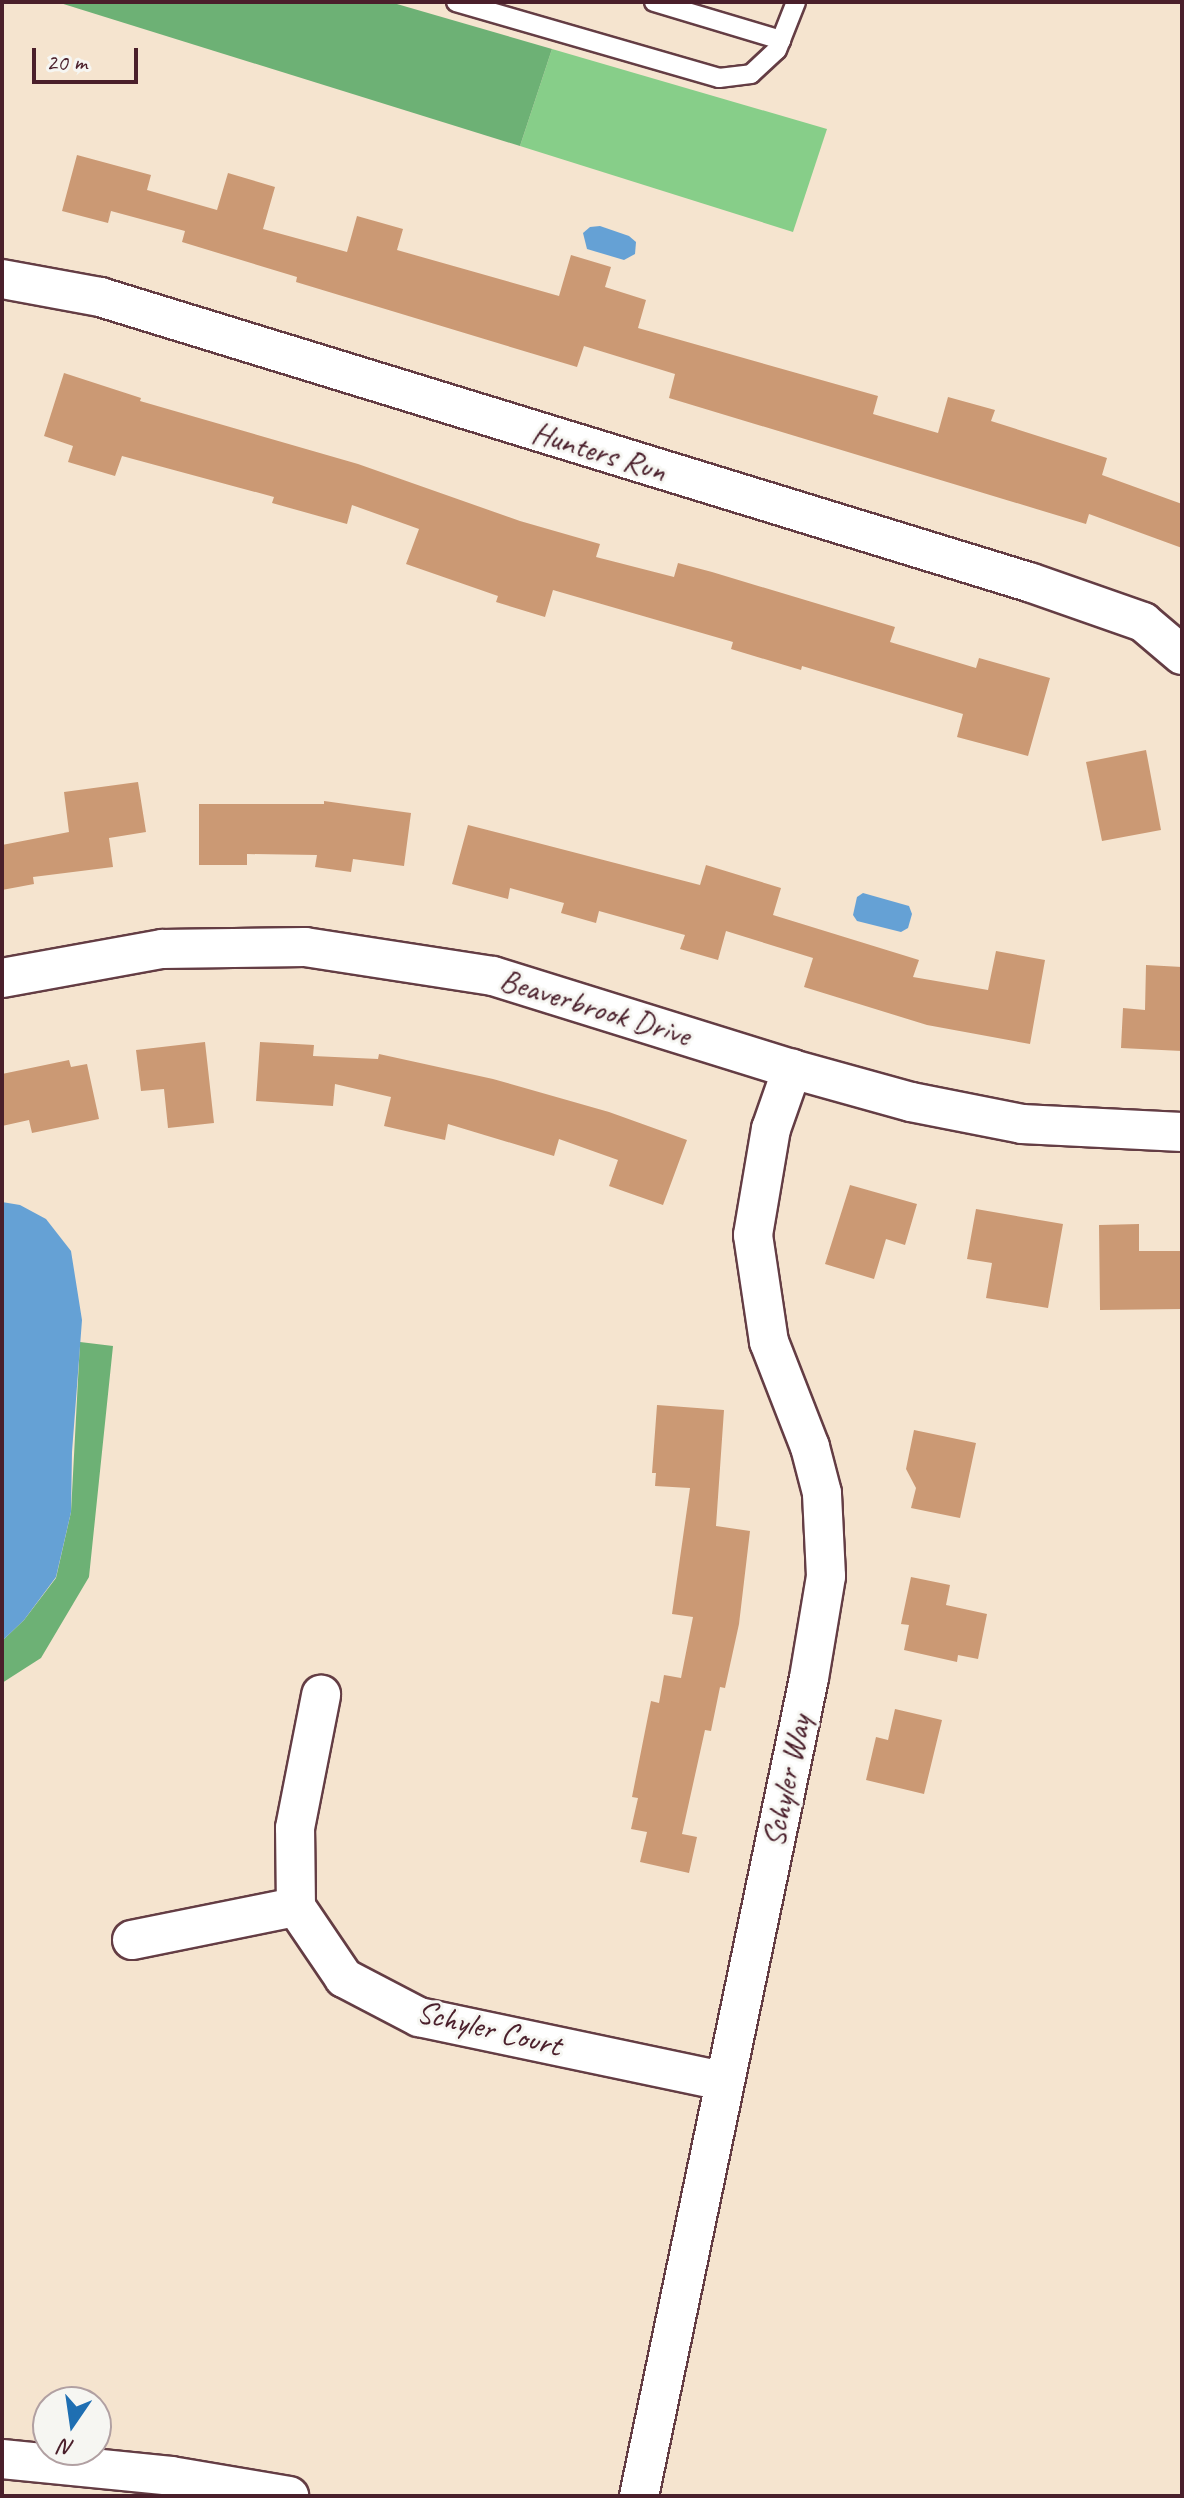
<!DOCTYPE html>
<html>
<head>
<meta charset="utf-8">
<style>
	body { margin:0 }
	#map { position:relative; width:1184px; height:2498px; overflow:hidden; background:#f5e4cf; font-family:Caveat,sans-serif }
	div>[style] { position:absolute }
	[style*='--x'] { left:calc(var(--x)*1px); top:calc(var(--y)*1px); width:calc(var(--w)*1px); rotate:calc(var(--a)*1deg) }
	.green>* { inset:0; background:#87ce89 }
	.forest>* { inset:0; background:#6db175 }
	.water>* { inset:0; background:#65a1d5 }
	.building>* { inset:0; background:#cb9974 }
	.roads { filter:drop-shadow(2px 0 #643d44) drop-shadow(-2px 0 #643d44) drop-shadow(0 2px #643d44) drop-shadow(0 -2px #643d44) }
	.service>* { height:18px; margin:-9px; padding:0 9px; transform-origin:9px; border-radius:9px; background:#fff }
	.minor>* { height:38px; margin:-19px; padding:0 19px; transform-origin:19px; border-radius:19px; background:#fff }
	span { translate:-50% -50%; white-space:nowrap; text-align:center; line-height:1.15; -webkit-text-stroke:6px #f6f6f2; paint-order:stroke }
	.street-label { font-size:32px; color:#4a1f2b }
	.frame { position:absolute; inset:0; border:4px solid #4a1f2b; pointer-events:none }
	.north { position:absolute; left:32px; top:2386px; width:80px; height:80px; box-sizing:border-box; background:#f6f6f2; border:2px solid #b1a0a2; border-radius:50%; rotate:193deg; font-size:22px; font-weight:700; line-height:32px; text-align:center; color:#4a1f2b }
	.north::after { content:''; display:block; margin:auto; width:28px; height:36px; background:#1f6fb2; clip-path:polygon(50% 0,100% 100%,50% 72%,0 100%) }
	.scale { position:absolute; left:32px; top:48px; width:106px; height:36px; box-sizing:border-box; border:4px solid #4a1f2b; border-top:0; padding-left:10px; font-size:24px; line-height:28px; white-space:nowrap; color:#4a1f2b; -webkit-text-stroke:6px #f6f6f2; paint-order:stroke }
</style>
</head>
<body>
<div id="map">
	<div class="green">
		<div style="clip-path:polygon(552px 49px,827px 129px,793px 232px,520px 146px)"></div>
	</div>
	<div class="forest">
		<div style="clip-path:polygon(57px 2px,390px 2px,552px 49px,520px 146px)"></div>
		<div style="clip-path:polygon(80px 1342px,113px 1346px,89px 1577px,41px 1658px,2px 1683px,2px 1641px,24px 1620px,56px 1578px,71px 1512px)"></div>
	</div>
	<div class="water">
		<div style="clip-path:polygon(600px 226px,629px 236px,636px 242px,635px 254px,624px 260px,587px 249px,583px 233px,590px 227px)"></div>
		<div style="clip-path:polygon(863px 893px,909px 906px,912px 914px,908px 928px,901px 932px,857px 921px,853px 915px,857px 897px)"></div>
		<div style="clip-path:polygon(2px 1202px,20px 1205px,46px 1219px,71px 1251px,82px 1320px,72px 1452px,71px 1512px,56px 1577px,24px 1620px,2px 1641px)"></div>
	</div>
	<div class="building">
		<div style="clip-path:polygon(77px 155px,151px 175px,147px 190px,217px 210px,228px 173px,275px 187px,263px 229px,347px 252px,357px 216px,403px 229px,397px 250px,559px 296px,571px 255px,611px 267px,605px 287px,646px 300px,638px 328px,878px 396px,873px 414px,938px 433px,948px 397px,995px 410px,991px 421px,1107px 458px,1102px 475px,1182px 504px,1182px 548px,1089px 514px,1086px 524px,669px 398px,675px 374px,584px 346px,577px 367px,296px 282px,297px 277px,182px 242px,185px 231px,111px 211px,108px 223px,62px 211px)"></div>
		<div style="clip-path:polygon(64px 373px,141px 398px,140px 401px,358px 464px,520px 521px,600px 544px,596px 557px,674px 577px,678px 563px,712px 572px,895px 627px,890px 642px,976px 668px,979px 658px,1050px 678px,1028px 756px,957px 737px,963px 714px,802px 666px,801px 670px,731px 649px,733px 642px,553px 590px,545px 617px,496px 602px,498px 596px,406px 564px,419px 529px,352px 505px,347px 524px,272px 503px,274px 497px,122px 456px,115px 476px,68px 462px,73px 446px,44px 436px)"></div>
		<div style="clip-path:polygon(1146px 750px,1161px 830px,1102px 841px,1086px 762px)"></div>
		<div style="clip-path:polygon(138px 782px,146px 832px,109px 838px,113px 867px,33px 877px,34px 884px,2px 890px,2px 845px,69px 832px,64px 792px)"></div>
		<div style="clip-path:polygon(324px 801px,411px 813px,404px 866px,353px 859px,351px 872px,315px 867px,317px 855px,247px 854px,247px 865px,199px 865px,199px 804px,324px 804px)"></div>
		<div style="clip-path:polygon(468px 825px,700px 885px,706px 865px,781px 888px,773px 915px,919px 960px,913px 977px,988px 990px,996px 951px,1045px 960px,1030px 1044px,927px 1025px,804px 987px,813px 958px,726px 931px,718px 960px,680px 949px,685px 935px,599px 911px,596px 923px,561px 913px,564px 903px,510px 888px,508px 899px,452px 884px)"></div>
		<div style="clip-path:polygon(1146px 965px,1182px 967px,1182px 1051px,1121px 1048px,1123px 1008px,1145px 1010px)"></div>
		<div style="clip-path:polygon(205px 1042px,214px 1123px,168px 1128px,164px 1089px,141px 1091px,136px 1050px)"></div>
		<div style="clip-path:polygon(260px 1042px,314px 1045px,313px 1056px,378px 1059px,379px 1054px,493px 1079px,609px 1112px,687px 1140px,663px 1205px,609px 1186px,618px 1160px,559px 1139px,554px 1156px,448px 1124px,445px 1140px,384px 1126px,391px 1097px,335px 1084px,333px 1106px,256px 1101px)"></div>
		<div style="clip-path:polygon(69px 1060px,71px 1067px,87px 1064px,99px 1119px,32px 1133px,29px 1120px,2px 1126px,2px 1074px)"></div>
		<div style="clip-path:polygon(850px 1185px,917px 1204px,905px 1245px,886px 1239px,874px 1279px,825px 1264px)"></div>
		<div style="clip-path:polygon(976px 1209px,1063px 1224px,1048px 1308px,986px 1298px,992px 1263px,967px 1259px)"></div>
		<div style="clip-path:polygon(1139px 1224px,1139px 1251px,1182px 1251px,1182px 1309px,1100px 1310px,1099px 1225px)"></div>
		<div style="clip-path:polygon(657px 1405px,724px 1410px,716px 1526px,750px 1531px,739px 1624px,725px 1688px,720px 1687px,711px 1731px,705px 1730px,682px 1834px,697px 1837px,689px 1873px,640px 1862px,647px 1832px,631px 1829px,638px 1798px,632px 1797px,651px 1701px,659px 1703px,664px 1675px,681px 1678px,693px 1617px,672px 1614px,690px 1488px,655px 1486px,656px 1473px,652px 1473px)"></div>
		<div style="clip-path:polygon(914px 1430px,976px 1443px,960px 1518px,911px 1508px,916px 1488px,906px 1469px)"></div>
		<div style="clip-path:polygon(911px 1577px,950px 1585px,946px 1605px,987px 1614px,978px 1659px,958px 1655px,957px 1662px,904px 1650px,909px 1625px,901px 1624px)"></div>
		<div style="clip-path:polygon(895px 1709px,942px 1720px,924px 1794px,866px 1780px,876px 1737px,888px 1740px)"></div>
	</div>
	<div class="roads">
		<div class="service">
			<div style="--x:456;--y:2;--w:274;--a:16.1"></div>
			<div style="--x:719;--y:78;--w:32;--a:-7"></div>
			<div style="--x:751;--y:74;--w:35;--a:-43"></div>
			<div style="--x:777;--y:50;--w:52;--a:-68.4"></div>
			<div style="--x:654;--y:2;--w:133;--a:16.7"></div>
		</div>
		<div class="minor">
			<div style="--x:2;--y:279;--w:100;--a:10.4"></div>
			<div style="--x:100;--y:297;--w:972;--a:17.06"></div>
			<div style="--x:1029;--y:582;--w:121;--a:19.3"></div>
			<div style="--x:1143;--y:622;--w:51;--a:40.2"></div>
			<div style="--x:2;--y:978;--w:163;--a:-10.3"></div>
			<div style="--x:162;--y:949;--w:143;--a:-0.8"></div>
			<div style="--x:305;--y:947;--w:190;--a:8.8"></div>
			<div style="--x:493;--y:976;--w:313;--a:17.3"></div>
			<div style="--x:792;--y:1069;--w:123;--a:15.5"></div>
			<div style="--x:911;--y:1102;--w:113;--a:11.2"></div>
			<div style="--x:1022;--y:1124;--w:160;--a:2.9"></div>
			<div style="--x:296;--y:1907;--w:79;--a:-90.7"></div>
			<div style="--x:295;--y:1828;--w:136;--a:-78.9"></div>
			<div style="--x:132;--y:1940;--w:167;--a:-11.4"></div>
			<div style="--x:296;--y:1907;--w:86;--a:55.9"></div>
			<div style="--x:344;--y:1978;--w:85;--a:27.5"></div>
			<div style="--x:419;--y:2017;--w:312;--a:11.9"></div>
			<div style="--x:2;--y:2459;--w:170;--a:5.7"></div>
			<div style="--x:171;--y:2476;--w:120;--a:9.6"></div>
			<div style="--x:639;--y:2496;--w:835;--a:-78.26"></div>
			<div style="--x:809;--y:1678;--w:103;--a:-80.5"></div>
			<div style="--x:826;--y:1576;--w:83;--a:-92.8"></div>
			<div style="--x:822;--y:1493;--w:48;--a:-104.6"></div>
			<div style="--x:810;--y:1447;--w:113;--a:-111.3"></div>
			<div style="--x:769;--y:1342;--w:108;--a:-98.5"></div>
			<div style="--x:753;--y:1235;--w:108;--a:-80.4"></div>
			<div style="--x:771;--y:1129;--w:64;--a:-70.7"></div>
		</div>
	</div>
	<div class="street-label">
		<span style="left:599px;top:452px;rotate:17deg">Hunters Run</span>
		<span style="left:595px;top:1008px;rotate:17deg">Beaverbrook Drive</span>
		<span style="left:787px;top:1781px;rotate:-78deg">Schyler Way</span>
		<span style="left:489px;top:2029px;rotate:14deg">Schyler Court</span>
	</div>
	<div class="frame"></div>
	<div class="north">N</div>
	<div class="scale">20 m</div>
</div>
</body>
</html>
